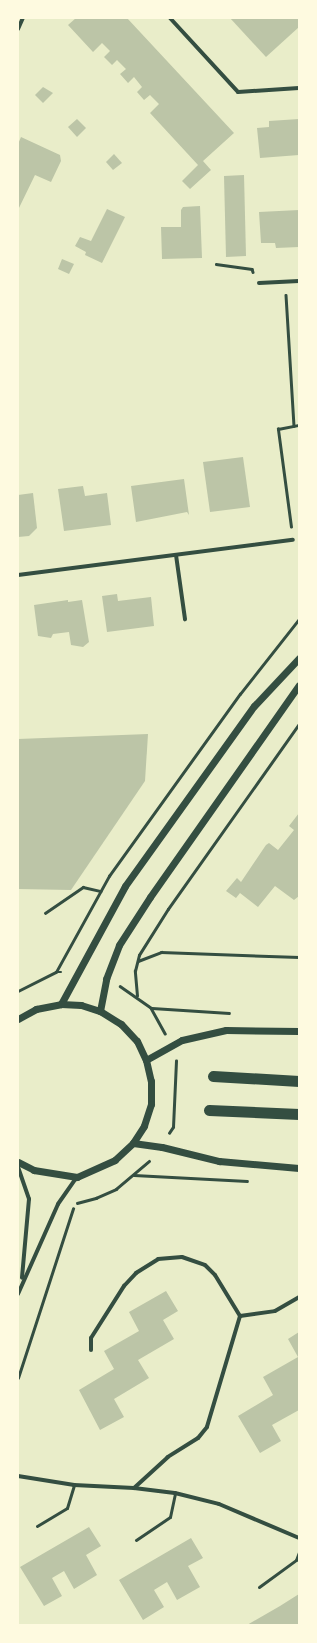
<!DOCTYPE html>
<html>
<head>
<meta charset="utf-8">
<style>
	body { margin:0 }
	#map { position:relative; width:317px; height:1643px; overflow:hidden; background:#e9edc9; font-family:"PT Sans Narrow",sans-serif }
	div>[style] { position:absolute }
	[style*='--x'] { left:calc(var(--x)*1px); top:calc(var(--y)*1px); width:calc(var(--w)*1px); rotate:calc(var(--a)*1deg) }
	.building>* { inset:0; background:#bcc5a7 }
	.path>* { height:2.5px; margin:-1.25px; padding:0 1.25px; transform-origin:1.25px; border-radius:1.25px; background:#344e41 }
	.service>* { height:3px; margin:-1.5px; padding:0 1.5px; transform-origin:1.5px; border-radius:1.5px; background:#344e41 }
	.minor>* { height:4px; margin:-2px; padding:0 2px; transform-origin:2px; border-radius:2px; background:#344e41 }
	.tertiary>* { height:7px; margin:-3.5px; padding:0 3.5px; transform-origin:3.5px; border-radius:3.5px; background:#344e41 }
	.trunk>* { height:11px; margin:-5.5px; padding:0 5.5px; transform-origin:5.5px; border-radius:5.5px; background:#344e41 }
	span { translate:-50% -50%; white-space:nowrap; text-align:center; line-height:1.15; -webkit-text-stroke:3px #fefae0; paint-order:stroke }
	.frame { position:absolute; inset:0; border:19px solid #fefae0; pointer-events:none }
</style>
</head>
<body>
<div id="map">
	<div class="building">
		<div style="clip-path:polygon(76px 18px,127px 18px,234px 133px,203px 161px,211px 170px,190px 189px,182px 181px,198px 165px,150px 113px,159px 104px,150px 95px,144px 100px,137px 92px,142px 87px,134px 77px,128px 83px,120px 74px,126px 69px,117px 60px,112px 65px,104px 57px,110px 51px,102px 43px,93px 52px,68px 25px)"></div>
		<div style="clip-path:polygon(230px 18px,299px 18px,299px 27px,266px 57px)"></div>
		<div style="clip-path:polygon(43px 87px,53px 93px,43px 103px,35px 95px)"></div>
		<div style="clip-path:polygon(77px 119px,86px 128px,77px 137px,68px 127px)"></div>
		<div style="clip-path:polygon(299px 119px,299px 155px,260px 158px,257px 128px,269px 127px,269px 121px)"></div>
		<div style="clip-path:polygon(21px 137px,60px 155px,61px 161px,51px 182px,35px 175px,18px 210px,18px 144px)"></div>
		<div style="clip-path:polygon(114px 154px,122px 163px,113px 170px,106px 162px)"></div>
		<div style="clip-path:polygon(244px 175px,246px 256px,226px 257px,224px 176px)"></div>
		<div style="clip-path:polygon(200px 206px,202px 258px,162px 259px,161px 227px,181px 227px,181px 210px,183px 207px)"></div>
		<div style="clip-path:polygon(107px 209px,125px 217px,102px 263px,85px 255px,86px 252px,75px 246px,80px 237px,91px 241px)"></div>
		<div style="clip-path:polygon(299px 210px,299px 247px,276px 248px,275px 243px,261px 243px,259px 212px)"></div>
		<div style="clip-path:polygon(62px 259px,74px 264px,69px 274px,58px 269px)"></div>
		<div style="clip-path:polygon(243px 457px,250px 507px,210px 512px,203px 462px)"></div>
		<div style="clip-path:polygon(184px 479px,189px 515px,187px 512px,136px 522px,131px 486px)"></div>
		<div style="clip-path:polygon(83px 486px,85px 496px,107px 493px,111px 525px,64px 531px,58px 489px)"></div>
		<div style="clip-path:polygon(33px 493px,37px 528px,29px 536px,18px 537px,18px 495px)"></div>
		<div style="clip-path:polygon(117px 594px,118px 601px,151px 597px,154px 626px,107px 632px,102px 596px)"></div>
		<div style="clip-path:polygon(68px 600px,68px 602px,82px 600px,89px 642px,83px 647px,71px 645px,69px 632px,53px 634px,51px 638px,38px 636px,34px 605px)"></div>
		<div style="clip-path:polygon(148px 734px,145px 781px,71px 890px,18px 889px,18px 739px)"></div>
		<div style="clip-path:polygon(299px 813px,299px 896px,294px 900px,275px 886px,258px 907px,240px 893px,236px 898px,226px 891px,237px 878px,241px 882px,266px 845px,269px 843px,278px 850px,294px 830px,289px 826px)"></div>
		<div style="clip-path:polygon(166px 1291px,178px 1311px,163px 1320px,174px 1339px,138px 1360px,149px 1378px,114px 1399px,124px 1417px,100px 1430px,79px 1390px,114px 1369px,104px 1351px,139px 1331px,129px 1312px)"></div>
		<div style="clip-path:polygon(299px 1332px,299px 1410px,272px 1425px,281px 1441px,260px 1453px,238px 1416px,273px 1395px,263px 1377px,298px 1357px,288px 1339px)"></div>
		<div style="clip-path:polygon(89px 1527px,101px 1546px,86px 1555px,97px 1575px,74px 1589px,64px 1571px,52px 1578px,62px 1596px,44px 1606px,20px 1567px)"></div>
		<div style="clip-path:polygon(191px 1538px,203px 1558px,188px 1566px,200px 1587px,177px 1600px,167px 1582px,154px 1590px,164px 1607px,143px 1620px,119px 1580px)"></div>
		<div style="clip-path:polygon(299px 1594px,299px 1625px,247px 1625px,280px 1606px)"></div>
	</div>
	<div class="path">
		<div style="--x:216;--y:264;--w:36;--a:8"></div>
		<div style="--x:252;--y:269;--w:3;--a:72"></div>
		<div style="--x:286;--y:295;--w:131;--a:86.5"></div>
		<div style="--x:291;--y:527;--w:99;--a:-97.6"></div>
		<div style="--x:278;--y:429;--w:21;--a:-11"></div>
		<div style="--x:45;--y:913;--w:46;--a:-34.4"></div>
		<div style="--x:83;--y:887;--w:18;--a:13"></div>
		<div style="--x:138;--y:961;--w:25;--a:-21"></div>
		<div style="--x:161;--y:952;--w:138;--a:2.1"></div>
		<div style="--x:56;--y:972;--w:110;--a:-61.1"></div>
		<div style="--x:109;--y:876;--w:224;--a:-54.3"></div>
		<div style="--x:240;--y:694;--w:95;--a:-51.8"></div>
		<div style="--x:120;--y:986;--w:38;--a:35"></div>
		<div style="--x:151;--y:1008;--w:29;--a:61"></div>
		<div style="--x:18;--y:991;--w:42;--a:-26.6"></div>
		<div style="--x:56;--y:972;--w:5;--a:0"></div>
		<div style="--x:137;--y:996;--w:25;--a:-95"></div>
		<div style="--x:135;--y:971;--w:16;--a:-76"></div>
		<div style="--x:139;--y:955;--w:54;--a:-57.8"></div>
		<div style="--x:168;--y:909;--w:227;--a:-54.7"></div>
		<div style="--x:152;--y:1008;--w:77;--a:3.7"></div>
		<div style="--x:169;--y:1133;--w:7;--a:-56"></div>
		<div style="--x:173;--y:1127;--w:66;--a:-87.4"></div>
		<div style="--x:134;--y:1175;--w:113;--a:3"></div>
		<div style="--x:77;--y:1203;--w:20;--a:-15"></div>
		<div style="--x:96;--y:1198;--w:22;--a:-24"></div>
		<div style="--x:116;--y:1189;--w:43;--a:-40.3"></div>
		<div style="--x:18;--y:1378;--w:178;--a:-72"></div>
	</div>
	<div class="service">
		<div style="--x:37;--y:1526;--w:35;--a:-31"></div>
		<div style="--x:67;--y:1508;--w:24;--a:-73"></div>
		<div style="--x:136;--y:1540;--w:41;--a:-34.1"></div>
		<div style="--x:170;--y:1517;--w:25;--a:-78"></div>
		<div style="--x:259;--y:1587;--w:46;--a:-36.1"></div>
		<div style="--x:296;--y:1560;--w:9;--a:-69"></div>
	</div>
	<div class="minor">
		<div style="--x:170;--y:18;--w:100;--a:47.4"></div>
		<div style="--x:238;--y:92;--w:61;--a:-3.8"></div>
		<div style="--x:18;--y:29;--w:12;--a:-66"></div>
		<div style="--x:259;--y:283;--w:40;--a:-2.9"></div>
		<div style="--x:176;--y:555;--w:65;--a:82"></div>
		<div style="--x:18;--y:575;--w:277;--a:-7.3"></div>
		<div style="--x:18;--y:1167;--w:34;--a:71"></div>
		<div style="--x:29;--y:1199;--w:79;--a:95.1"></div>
		<div style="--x:18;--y:1294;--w:98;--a:-66"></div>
		<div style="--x:58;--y:1204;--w:33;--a:-55"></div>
		<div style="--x:240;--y:1316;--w:35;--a:-8"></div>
		<div style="--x:275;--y:1311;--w:28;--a:-30"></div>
		<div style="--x:91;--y:1350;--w:12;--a:-90"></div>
		<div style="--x:91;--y:1338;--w:62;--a:-57.6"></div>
		<div style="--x:124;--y:1286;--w:18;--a:-47"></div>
		<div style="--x:136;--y:1273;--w:26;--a:-32"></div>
		<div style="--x:158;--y:1259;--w:24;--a:-5"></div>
		<div style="--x:182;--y:1257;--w:24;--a:19"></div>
		<div style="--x:205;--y:1265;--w:14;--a:45"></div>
		<div style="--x:215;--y:1275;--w:48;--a:58.6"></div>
		<div style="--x:240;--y:1316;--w:116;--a:106.6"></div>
		<div style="--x:207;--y:1427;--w:14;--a:129"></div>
		<div style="--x:198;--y:1438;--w:36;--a:148"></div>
		<div style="--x:168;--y:1457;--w:46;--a:137.6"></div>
		<div style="--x:18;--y:1476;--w:57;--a:9.1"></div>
		<div style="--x:74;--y:1485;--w:60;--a:2.9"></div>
		<div style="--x:134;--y:1488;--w:41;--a:7"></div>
		<div style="--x:175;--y:1493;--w:45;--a:14"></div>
		<div style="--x:219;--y:1504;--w:87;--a:23"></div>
	</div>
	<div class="tertiary">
		<div style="--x:61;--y:1004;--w:134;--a:-61.5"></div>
		<div style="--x:125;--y:886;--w:221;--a:-54.4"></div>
		<div style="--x:254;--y:706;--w:66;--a:-46.8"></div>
		<div style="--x:100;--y:1011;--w:33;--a:-79"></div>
		<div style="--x:106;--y:979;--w:36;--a:-69"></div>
		<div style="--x:119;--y:945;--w:57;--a:-57.1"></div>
		<div style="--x:150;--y:897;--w:259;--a:-54.9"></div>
		<div style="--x:18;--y:1019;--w:21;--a:-29"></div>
		<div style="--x:36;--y:1009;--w:25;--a:-11"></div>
		<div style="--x:61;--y:1004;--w:20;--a:3"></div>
		<div style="--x:81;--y:1005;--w:20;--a:18"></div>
		<div style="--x:100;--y:1011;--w:25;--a:32"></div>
		<div style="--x:121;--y:1024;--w:23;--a:47"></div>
		<div style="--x:137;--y:1041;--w:21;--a:65"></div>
		<div style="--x:146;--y:1060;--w:22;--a:77"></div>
		<div style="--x:151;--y:1081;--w:23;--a:90"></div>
		<div style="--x:151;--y:1104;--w:23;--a:108"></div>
		<div style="--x:144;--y:1126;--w:20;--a:123"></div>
		<div style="--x:133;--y:1143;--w:25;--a:137"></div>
		<div style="--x:115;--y:1160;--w:42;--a:155.9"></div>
		<div style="--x:77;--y:1177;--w:44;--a:-170.8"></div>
		<div style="--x:34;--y:1170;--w:18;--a:-153"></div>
		<div style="--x:146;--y:1060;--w:41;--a:-29.1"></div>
		<div style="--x:182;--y:1040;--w:45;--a:-12.8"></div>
		<div style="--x:226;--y:1030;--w:73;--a:0.8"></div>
		<div style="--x:133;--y:1143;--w:29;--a:8"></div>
		<div style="--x:162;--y:1147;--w:59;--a:13.8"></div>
		<div style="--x:219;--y:1161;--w:80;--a:5"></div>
	</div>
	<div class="trunk">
		<div style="--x:213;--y:1076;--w:86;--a:3.3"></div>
		<div style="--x:209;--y:1110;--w:90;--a:2.5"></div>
	</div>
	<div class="frame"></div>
</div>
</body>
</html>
